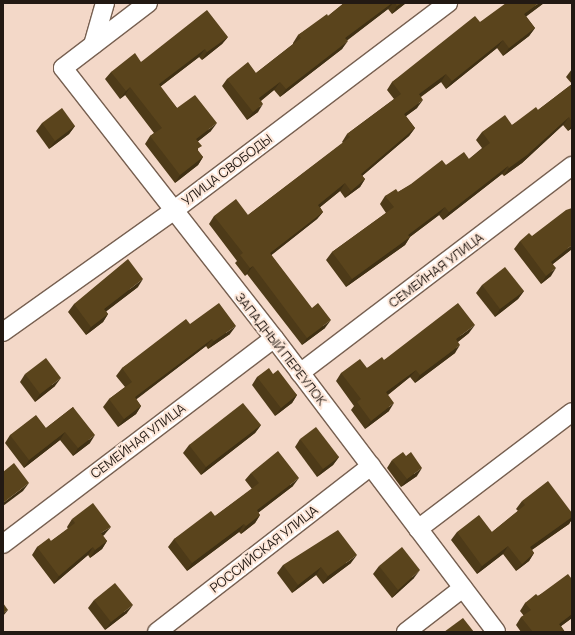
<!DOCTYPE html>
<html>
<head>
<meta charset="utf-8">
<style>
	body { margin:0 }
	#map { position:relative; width:575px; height:635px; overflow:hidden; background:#f3d8c8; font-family:Manrope,sans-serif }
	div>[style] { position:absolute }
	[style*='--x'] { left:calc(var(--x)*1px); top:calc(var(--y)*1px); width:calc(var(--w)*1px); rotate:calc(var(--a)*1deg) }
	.roads { filter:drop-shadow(1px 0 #776051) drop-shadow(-1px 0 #776051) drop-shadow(0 1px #776051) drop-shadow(0 -1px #776051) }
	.minor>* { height:18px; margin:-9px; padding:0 9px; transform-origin:9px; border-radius:9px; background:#fff }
	.wall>* { inset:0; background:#4d3a18 }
	.shaded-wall>* { inset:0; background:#3f3014 }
	.building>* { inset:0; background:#5a441c }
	span { translate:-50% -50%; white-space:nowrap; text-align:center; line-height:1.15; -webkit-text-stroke:4px #fde7d9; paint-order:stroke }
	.street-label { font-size:13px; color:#221913 }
	.frame { position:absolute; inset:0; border:4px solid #221913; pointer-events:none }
</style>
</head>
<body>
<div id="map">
	<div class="roads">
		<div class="minor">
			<div style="--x:148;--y:3;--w:107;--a:142.6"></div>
			<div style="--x:63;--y:68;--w:343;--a:52"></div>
			<div style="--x:274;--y:338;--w:368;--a:52.9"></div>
			<div style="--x:93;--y:45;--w:44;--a:-74.1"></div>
			<div style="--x:3;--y:332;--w:209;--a:-35.4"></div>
			<div style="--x:173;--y:211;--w:345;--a:-37.1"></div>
			<div style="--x:300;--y:373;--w:342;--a:-37.3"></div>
			<div style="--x:418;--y:529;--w:193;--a:-37.2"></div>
			<div style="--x:3;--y:544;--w:340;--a:-37.2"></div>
			<div style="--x:157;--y:632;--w:271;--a:-37.8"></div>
			<div style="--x:406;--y:632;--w:72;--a:-37.7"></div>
		</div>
	</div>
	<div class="wall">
		<div style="clip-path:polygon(344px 3px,406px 3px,392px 14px,388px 9px,347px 40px,342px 49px,280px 97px,274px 90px,261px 101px,258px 112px,247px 120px,222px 86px,227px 79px,256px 73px,293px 44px,293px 43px,298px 35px,328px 16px)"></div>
		<div style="clip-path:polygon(544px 3px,526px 16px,535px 28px,529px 36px,503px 56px,497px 48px,446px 89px,441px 82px,421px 97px,417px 108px,406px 116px,415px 128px,409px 136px,362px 176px,365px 179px,360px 187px,345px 198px,340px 191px,320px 207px,323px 212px,317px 219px,271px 255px,325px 328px,302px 345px,247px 274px,245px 276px,235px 263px,237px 261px,209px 224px,214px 216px,248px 215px,343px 143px,342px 142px,347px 134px,394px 99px,387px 90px,392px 82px,480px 22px)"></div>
		<div style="clip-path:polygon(228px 37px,222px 44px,202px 60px,199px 57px,160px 87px,177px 108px,211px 131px,198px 141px,198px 151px,203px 157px,198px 165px,175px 183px,145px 144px,150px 136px,154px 133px,125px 95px,120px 99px,105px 79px,111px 72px,141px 62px)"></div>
		<div style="clip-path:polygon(572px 69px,572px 84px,566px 77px)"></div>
		<div style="clip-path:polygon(572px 84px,572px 128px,568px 131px,563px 125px,522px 163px,504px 176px,502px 174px,443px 220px,439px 215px,410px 237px,405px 245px,346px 287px,326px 260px,332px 252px,386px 213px,380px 204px,385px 196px,398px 192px,446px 165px,469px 159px,482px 148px,476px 140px,482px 132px,512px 125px,538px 110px)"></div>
		<div style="clip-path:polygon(42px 123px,75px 126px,69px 134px,49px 149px,36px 131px)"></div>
		<div style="clip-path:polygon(520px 241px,572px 249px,553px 264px,551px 276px,541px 284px,514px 249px)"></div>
		<div style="clip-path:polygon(482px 285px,524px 291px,518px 299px,495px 317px,476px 293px)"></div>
		<div style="clip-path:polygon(138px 287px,106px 311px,108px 314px,103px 322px,86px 335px,68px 312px,74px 304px)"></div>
		<div style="clip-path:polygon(190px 324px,230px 334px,208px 349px,206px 346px,136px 399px,141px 406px,136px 414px,118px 427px,103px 407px,109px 399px,125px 387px,116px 376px,122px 368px)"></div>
		<div style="clip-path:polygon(469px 333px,458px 342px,455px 353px,415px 383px,410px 377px,388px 395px,389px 411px,365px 429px,351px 410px,354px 406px,336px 381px,341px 373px,367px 368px,384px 360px)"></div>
		<div style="clip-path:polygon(25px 374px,55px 386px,35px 402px,20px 382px)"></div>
		<div style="clip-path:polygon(273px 374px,297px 395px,292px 403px,275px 416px,252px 385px,257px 377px)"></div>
		<div style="clip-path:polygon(73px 407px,90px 443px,73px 456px,60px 440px,24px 468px,5px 443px,10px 435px,46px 428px)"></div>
		<div style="clip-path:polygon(261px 425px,255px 433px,201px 475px,183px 453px,189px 445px)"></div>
		<div style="clip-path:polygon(300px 439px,339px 457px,333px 465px,317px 477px,295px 447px)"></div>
		<div style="clip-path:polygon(392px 460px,417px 476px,401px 487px,387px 468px)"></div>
		<div style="clip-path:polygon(251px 473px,293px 486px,258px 513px,260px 515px,255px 523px,241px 534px,239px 532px,187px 571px,168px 547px,174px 539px,215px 516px,252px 489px,245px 480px)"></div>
		<div style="clip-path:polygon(522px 501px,572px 513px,572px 519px,569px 524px,532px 550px,534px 553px,529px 561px,516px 571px,503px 554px,477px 574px,451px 540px,457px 532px,492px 532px,518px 511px,516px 509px)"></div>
		<div style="clip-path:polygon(72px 519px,105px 534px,103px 536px,107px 541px,102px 549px,90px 558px,88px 555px,54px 584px,32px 555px,37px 547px,51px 541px,68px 529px,67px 527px)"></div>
		<div style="clip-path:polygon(351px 563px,323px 584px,316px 575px,292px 593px,277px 573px,283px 565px)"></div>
		<div style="clip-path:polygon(379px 566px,414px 578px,392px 598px,373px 574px)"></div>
		<div style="clip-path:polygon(572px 577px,572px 618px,561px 626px,565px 632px,521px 632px,516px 625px,521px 617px,524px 616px,520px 611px,525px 603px)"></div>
		<div style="clip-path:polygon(94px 600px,127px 613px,105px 630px,88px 608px)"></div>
	</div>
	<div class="shaded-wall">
		<div style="clip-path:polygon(392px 3px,393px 3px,388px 9px,340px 46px,345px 38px)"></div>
		<div style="clip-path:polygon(402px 3px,406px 3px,392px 14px,397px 6px)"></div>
		<div style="clip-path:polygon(539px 3px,544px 3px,519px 22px,524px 14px)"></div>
		<div style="clip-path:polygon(535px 28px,529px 36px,503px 56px,509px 48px)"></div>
		<div style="clip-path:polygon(228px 37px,222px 44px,202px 60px,207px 52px)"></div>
		<div style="clip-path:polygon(503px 40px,497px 48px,446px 89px,452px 81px)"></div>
		<div style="clip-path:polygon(348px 41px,342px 49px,280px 97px,286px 89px)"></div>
		<div style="clip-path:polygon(205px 49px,199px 57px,153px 92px,159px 84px)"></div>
		<div style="clip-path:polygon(446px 74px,441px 82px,413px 102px,419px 94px)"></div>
		<div style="clip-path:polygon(280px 82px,274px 90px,254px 106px,259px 98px)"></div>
		<div style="clip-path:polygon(130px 87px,125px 95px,120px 99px,126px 91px)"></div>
		<div style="clip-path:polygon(423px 100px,417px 108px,398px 122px,404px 114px)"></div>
		<div style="clip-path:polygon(263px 104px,258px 112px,247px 120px,253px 112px)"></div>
		<div style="clip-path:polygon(569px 117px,563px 125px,522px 163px,504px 176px,509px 168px)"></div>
		<div style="clip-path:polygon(217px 123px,211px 131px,191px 147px,196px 139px)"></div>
		<div style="clip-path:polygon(572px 125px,572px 128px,568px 131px)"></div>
		<div style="clip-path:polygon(75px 126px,69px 134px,49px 149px,55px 141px)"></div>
		<div style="clip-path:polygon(415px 128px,409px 136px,355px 182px,361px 174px)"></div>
		<div style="clip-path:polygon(203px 157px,198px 165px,175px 183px,180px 175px)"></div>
		<div style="clip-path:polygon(508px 166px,502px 174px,443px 220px,449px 212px)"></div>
		<div style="clip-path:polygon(365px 179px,360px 187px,345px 198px,351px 191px)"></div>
		<div style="clip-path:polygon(345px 183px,340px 191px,313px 213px,318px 205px)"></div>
		<div style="clip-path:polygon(445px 207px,439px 215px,403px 242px,408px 235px)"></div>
		<div style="clip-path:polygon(323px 212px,317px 219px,264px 261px,270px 253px)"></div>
		<div style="clip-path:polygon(410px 237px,405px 245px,346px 287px,352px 279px)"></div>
		<div style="clip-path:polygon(572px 245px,572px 249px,546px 269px,551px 262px)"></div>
		<div style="clip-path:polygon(253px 266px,247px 274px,245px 276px,250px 268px)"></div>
		<div style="clip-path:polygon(556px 268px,551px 276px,541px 284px,546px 276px)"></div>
		<div style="clip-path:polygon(143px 279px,138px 287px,99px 317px,104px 309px)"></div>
		<div style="clip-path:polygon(524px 291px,518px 299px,495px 317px,500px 309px)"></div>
		<div style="clip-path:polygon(108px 314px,103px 322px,86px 335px,91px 327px)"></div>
		<div style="clip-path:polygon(331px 320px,325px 328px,302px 345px,307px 338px)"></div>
		<div style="clip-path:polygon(475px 325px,469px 333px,451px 347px,456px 339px)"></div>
		<div style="clip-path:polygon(236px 326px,230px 334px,208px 349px,214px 341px)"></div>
		<div style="clip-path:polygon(212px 339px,206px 346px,129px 405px,135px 397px)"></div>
		<div style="clip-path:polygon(460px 345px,455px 353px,415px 383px,420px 375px)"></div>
		<div style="clip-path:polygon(416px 370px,410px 377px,381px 400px,386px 392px)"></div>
		<div style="clip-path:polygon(61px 378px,55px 386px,35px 402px,40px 394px)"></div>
		<div style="clip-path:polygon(297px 395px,292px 403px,275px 416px,281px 408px)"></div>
		<div style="clip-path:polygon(394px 403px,389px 411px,365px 429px,371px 421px)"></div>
		<div style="clip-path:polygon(141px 406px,136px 414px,118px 427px,124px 419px)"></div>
		<div style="clip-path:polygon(261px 425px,255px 433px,201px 475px,206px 467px)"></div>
		<div style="clip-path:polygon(65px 432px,60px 440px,24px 468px,29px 460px)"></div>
		<div style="clip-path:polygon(95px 435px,90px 443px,73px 456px,78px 448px)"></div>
		<div style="clip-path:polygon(339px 457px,333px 465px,317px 477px,323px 469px)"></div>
		<div style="clip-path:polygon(422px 468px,417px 476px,401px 487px,407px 479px)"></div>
		<div style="clip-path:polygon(299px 478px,293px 486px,251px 518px,257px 510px)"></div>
		<div style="clip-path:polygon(29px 483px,23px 491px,3px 506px,3px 503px)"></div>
		<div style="clip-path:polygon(260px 515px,255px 523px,241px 534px,246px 526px)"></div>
		<div style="clip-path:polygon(572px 517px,572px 519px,569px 524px,524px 555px,530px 547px)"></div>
		<div style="clip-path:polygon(244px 524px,239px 532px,187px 571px,192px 563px)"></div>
		<div style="clip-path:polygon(111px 527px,105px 534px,96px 541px,101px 533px)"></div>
		<div style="clip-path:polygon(107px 541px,102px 549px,90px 558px,95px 550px)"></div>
		<div style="clip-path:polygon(508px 546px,503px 554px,477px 574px,482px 566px)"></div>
		<div style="clip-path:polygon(93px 547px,88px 555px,54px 584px,59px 576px)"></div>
		<div style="clip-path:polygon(534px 553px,529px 561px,516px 571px,522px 564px)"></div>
		<div style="clip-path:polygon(357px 555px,351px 563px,323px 584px,328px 576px)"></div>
		<div style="clip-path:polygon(321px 567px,316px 575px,292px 593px,298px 585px)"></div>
		<div style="clip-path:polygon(420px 570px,414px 578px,392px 598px,398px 590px)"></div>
		<div style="clip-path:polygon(133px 605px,127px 613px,105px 630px,111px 622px)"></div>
		<div style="clip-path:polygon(8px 610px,3px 616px,3px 613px)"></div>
		<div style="clip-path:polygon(572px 614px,572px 618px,553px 632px,559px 624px)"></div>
	</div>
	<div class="building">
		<div style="clip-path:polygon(344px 3px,392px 3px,345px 38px,348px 41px,286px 89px,280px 82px,259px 98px,263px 104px,253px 112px,227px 79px,248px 62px,256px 73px,301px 38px,298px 35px,327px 14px,328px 16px)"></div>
		<div style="clip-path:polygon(395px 3px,402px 3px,397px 6px)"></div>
		<div style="clip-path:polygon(506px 3px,539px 3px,524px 14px,535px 28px,509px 48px,503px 40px,452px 81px,446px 74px,419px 94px,423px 100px,404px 114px,415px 128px,361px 174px,365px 179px,351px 191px,345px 183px,318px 205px,323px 212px,270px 253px,312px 308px,318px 303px,331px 320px,307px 338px,253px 266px,250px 268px,240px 255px,243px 253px,214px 216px,236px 199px,248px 215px,350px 137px,347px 134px,401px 94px,392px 82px,475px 16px,480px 22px)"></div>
		<div style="clip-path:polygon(207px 10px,228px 37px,207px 52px,205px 49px,159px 84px,177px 108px,195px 95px,217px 123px,196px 139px,202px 146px,197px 149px,203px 157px,180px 175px,150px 136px,162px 128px,130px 87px,126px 91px,111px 72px,135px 53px,141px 62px)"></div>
		<div style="clip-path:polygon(572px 84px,572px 122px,569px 117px,527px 155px,509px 168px,508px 166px,449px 212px,445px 207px,408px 235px,410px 237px,352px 279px,332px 252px,394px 207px,385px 196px,396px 189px,398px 192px,411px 184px,442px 160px,446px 165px,464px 152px,469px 159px,490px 143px,482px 132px,505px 115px,512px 125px,536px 107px,538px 110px)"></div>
		<div style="clip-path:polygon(62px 108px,75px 126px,55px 141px,42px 123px)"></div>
		<div style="clip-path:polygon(572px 208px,572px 245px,551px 262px,556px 268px,546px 276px,520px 241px,529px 233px,532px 236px,566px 210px)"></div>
		<div style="clip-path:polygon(128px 259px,143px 279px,104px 309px,108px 314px,91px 327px,74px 304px)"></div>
		<div style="clip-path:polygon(505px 267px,524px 291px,500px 309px,482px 285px)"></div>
		<div style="clip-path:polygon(219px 303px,236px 326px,214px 341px,212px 339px,135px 397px,141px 406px,124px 419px,109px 399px,132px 382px,122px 368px,186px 319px,190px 324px)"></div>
		<div style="clip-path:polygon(458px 303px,475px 325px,456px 339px,460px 345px,420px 375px,416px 370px,386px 392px,394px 403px,371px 421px,357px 402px,361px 399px,341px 373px,360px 359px,367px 368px,382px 357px,384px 360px)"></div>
		<div style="clip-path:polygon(46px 358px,61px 378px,40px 394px,25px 374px)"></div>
		<div style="clip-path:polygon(269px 368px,273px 374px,278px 370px,297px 395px,281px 408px,257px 377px)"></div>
		<div style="clip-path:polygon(243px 403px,261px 425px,206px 467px,189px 445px)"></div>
		<div style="clip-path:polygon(73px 407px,95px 435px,78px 448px,65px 432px,29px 460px,10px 435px,36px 415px,46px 428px)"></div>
		<div style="clip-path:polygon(316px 427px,339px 457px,323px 469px,300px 439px)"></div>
		<div style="clip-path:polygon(278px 451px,299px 478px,257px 510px,260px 515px,246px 526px,244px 524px,192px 563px,174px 539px,211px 511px,215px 516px,259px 483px,251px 473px)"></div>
		<div style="clip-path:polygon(403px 452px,406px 456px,411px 452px,422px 468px,407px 479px,392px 460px)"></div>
		<div style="clip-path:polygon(14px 463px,29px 483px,3px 503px,3px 472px)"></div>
		<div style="clip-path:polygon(548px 481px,572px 513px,572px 517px,530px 547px,534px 553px,522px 564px,508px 546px,482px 566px,457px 532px,479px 515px,492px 532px,525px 505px,522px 501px)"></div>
		<div style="clip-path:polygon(93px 503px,111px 527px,101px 533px,107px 541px,95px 550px,93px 547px,59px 576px,37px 547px,49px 538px,51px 541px,75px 523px,72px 519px)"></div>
		<div style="clip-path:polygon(338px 530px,357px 555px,328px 576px,321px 567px,298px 585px,283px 565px)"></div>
		<div style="clip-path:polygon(402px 547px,420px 570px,398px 590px,379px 566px)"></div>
		<div style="clip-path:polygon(568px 574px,571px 578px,572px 577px,572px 614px,559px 624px,565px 632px,533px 632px,521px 617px,531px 610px,525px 603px,536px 594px,538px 596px)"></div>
		<div style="clip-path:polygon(115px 583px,133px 605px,111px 622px,94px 600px)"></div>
		<div style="clip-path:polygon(3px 603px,8px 610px,3px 613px)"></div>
		<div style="clip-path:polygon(463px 618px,474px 632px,444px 632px)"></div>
	</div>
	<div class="street-label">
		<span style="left:227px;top:170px;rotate:-37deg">УЛИЦА СВОБОДЫ</span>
		<span style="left:436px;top:270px;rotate:-37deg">СЕМЕЙНАЯ УЛИЦА</span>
		<span style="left:281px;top:349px;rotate:52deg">ЗАПАДНЫЙ ПЕРЕУЛОК</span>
		<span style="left:138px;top:441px;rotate:-37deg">СЕМЕЙНАЯ УЛИЦА</span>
		<span style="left:264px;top:549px;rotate:-38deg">РОССИЙСКАЯ УЛИЦА</span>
	</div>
	<div class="frame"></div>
</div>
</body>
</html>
